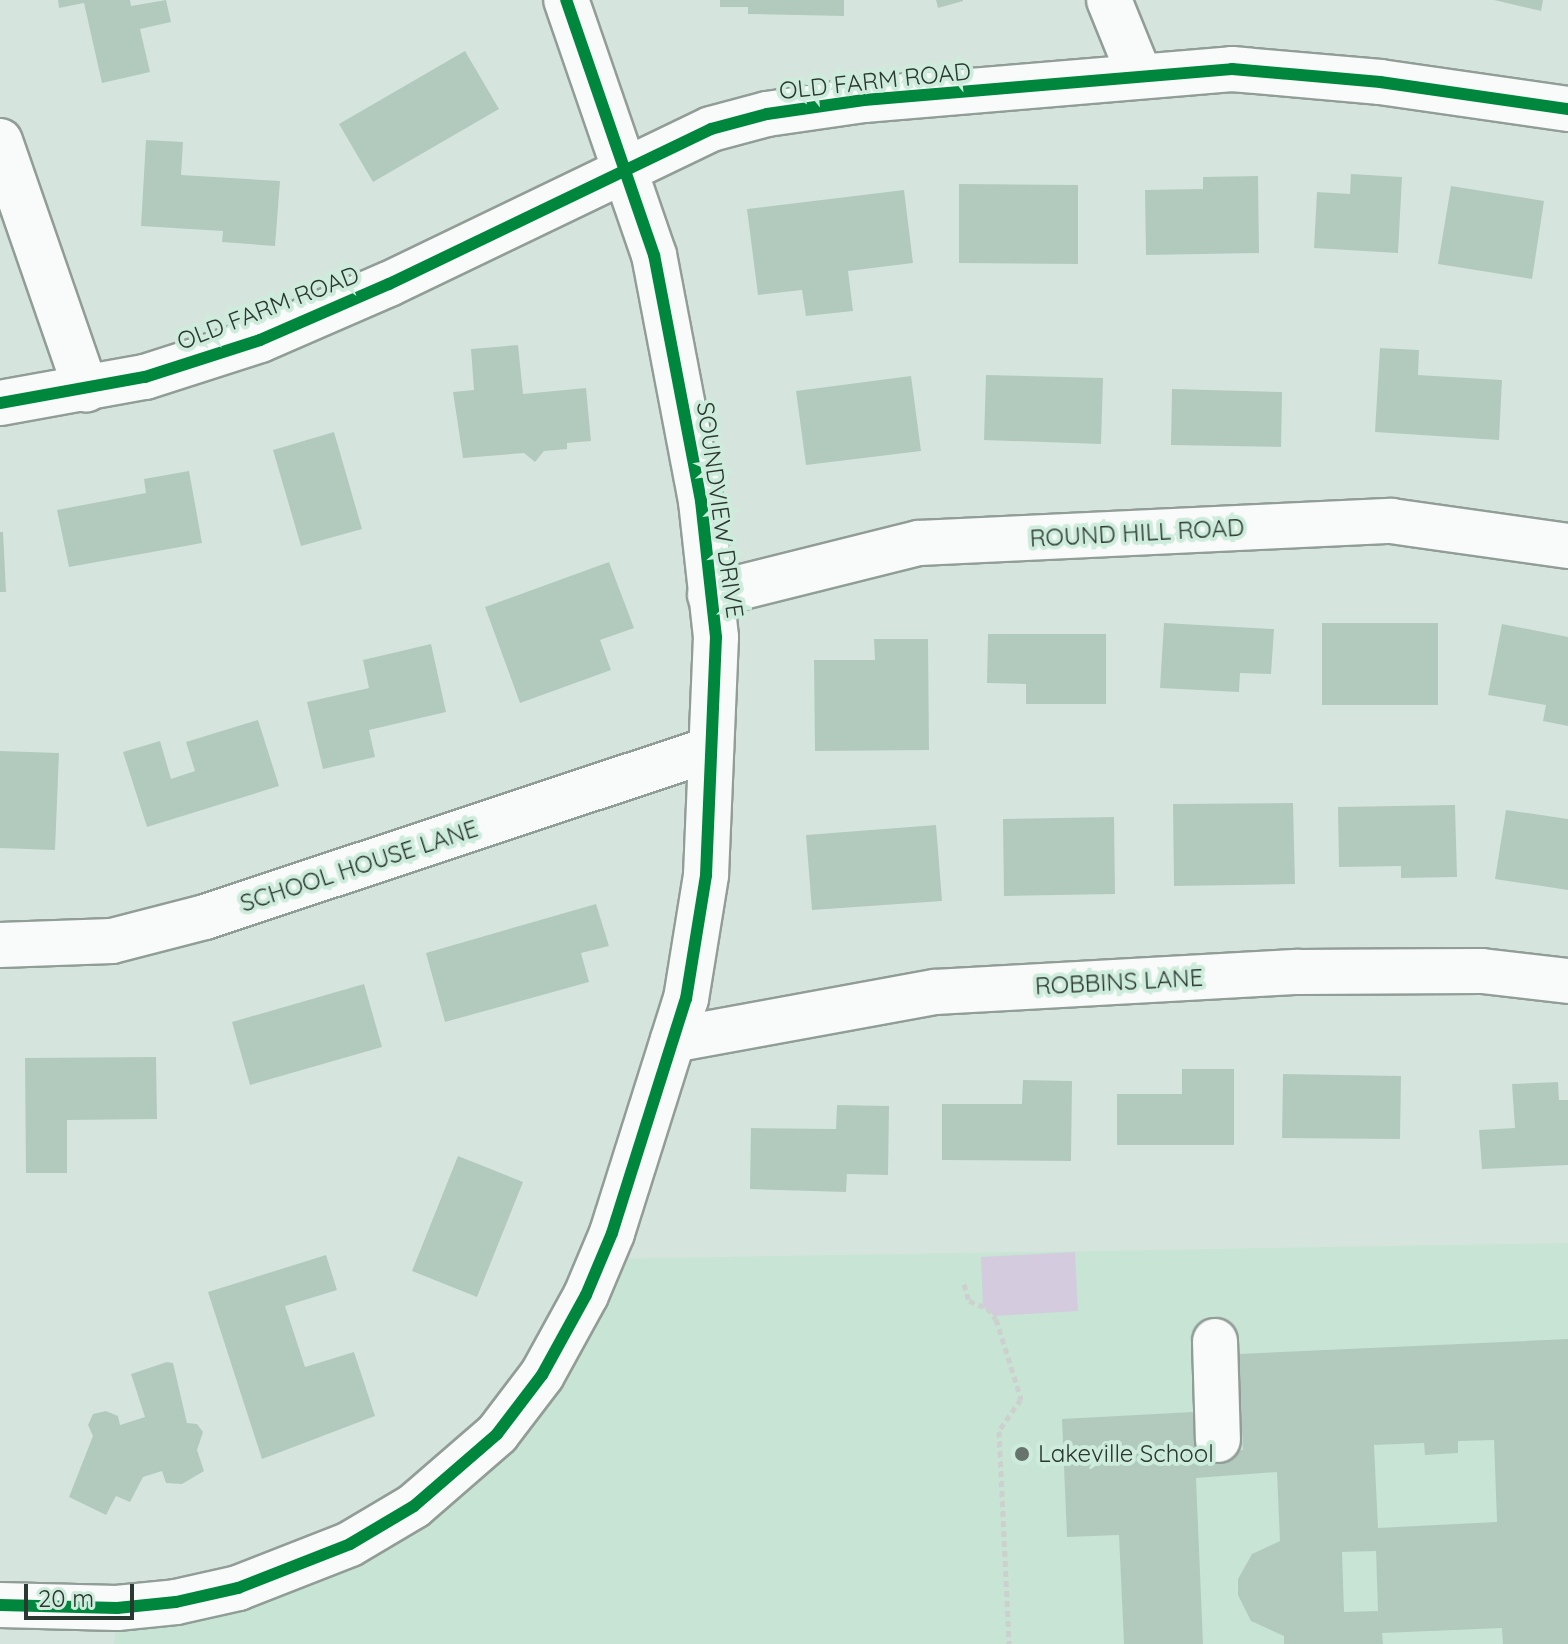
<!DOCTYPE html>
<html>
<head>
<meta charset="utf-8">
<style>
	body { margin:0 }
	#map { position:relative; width:1568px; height:1644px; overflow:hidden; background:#d5e5dd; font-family:Quicksand,sans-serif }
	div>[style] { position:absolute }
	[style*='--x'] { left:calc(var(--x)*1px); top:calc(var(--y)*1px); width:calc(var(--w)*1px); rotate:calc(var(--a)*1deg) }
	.built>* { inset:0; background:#c8e4d5 }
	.green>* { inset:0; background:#d4cbdf }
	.building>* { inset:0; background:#b2cabe }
	.path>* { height:5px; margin-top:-2.5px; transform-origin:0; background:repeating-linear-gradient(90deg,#ccd1cf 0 6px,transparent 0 10px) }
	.roads { filter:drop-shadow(2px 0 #919d97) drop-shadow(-2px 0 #919d97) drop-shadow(0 2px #919d97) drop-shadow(0 -2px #919d97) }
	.minor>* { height:44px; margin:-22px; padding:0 22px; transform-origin:22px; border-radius:22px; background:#f9fbfa }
	.cycleway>* { height:12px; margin:-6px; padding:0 6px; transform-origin:6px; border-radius:6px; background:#00873e }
	.dots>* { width:22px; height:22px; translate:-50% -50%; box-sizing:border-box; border:4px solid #ceecdc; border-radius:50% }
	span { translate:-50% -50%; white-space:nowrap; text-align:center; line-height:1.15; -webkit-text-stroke:8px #ceecdc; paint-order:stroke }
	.street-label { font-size:24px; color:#2b3731 }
	.poi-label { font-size:24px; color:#2b3731 }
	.left { translate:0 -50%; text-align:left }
	.scale { position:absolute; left:24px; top:1584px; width:110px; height:36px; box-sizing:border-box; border:4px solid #2b3731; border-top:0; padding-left:10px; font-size:24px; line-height:28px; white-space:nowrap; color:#2b3731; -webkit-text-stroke:6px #ceecdc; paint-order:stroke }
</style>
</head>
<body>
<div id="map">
	<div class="built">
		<div style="clip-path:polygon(1568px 1243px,1568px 1644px,114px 1644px,117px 1608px,176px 1602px,456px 1473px,601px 1259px)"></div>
	</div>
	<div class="green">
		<div style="clip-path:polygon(1075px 1252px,1078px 1311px,994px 1316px,983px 1306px,981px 1257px)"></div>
	</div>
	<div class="building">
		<div style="clip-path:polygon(58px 0,130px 0,131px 6px,166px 0,171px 22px,140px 29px,150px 72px,102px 83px,84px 3px,59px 8px)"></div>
		<div style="clip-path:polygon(720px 0,844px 0,844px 16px,748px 14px,748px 7px,720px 7px)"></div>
		<div style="clip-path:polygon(936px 0,963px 0,963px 1px,938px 8px)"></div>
		<div style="clip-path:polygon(1494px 0,1543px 0,1541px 11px)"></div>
		<div style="clip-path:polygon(465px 51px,499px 109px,373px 182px,339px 124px)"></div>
		<div style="clip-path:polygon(146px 140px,183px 142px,181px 175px,280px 181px,275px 246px,222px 242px,223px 231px,141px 226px)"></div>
		<div style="clip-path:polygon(1351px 174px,1402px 177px,1398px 253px,1314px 248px,1317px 192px,1350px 194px)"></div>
		<div style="clip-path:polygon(1258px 176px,1259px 253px,1146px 255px,1145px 190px,1203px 189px,1203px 177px)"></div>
		<div style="clip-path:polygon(959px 184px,1078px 185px,1078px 264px,959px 263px)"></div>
		<div style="clip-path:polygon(1451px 186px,1544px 201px,1532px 279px,1438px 264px)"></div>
		<div style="clip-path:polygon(904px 190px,913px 263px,848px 271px,853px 311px,806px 316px,802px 290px,758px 295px,747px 209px)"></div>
		<div style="clip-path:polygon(518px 345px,523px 394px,586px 388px,591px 441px,567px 443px,567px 449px,544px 451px,535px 462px,524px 453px,463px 458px,453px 392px,474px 390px,471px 349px)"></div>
		<div style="clip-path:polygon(1380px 348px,1419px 350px,1418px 375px,1502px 380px,1499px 440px,1375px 432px)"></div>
		<div style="clip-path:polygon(986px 375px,1103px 378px,1101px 444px,984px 440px)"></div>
		<div style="clip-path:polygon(911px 376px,921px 451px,806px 465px,796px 391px)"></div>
		<div style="clip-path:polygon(1172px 389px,1282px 392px,1281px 447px,1171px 445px)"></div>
		<div style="clip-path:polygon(334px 432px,362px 529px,301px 546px,273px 450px)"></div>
		<div style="clip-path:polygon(189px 471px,202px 543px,69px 567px,57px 510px,146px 493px,144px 479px)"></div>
		<div style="clip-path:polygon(0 532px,3px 532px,6px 592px,0 592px)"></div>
		<div style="clip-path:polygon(609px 562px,634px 628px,600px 640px,611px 670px,520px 703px,485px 607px)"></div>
		<div style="clip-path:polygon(1164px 623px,1274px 629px,1271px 674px,1240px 673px,1239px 692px,1160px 688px)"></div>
		<div style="clip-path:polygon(1322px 623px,1438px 623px,1438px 705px,1322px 705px)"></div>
		<div style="clip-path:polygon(1502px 624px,1568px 637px,1568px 726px,1543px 721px,1546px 705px,1488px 695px)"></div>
		<div style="clip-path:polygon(988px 634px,1106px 634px,1106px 704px,1026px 704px,1026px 684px,987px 683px)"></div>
		<div style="clip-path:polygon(874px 639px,928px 639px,929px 750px,815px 751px,814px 660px,875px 660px)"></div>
		<div style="clip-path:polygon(431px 644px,446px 712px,369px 730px,375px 757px,323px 769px,307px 702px,369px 688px,363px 660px)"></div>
		<div style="clip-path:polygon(258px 720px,279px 786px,147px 827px,123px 752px,160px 741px,171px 779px,195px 771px,186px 742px)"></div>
		<div style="clip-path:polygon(0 751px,59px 753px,55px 850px,0 848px)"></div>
		<div style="clip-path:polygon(1293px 803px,1295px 884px,1174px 886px,1173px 804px)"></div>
		<div style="clip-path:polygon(1455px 805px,1457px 877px,1401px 878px,1401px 866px,1339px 867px,1338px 807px)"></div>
		<div style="clip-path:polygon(1506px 810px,1568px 819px,1568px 890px,1495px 879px)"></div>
		<div style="clip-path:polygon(1114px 817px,1115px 894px,1004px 896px,1003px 819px)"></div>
		<div style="clip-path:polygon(936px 825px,942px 901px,812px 910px,806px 835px)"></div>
		<div style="clip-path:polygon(596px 904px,609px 946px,581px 953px,589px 982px,445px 1022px,426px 953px)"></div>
		<div style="clip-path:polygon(364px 984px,382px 1047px,250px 1085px,232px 1022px)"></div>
		<div style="clip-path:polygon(156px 1057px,157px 1119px,67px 1120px,67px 1173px,26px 1173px,25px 1058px)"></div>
		<div style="clip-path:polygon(1182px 1069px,1234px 1069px,1234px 1145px,1117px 1145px,1117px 1094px,1182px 1094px)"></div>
		<div style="clip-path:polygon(1283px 1074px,1401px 1076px,1400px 1139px,1282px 1138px)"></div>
		<div style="clip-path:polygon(1023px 1080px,1072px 1081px,1071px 1161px,942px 1160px,942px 1104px,1022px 1104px)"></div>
		<div style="clip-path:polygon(1558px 1082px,1559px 1100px,1568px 1100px,1568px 1165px,1482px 1169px,1479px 1130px,1515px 1128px,1512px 1084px)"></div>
		<div style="clip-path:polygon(837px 1105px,889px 1106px,888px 1175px,847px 1174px,846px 1192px,750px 1189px,751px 1128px,836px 1129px)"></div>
		<div style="clip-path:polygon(458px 1156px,523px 1182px,477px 1297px,412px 1271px)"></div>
		<div style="clip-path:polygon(326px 1255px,337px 1290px,285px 1306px,305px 1367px,354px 1352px,375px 1416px,262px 1459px,208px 1292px)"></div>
		<div style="clip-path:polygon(evenodd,1568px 1339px,1568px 1644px,1503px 1644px,1502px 1628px,1382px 1633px,1383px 1644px,1284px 1644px,1284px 1636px,1251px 1621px,1238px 1595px,1238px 1579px,1252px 1554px,1280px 1541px,1277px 1472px,1196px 1478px,1203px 1644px,1124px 1644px,1119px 1535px,1067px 1537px,1062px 1419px,1193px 1412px,1195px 1453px,1243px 1450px,1238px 1354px,1568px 1339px,1494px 1440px,1497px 1522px,1378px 1528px,1374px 1445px,1424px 1443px,1425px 1455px,1458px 1453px,1458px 1441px,1494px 1440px,1568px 1339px,1376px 1551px,1378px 1611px,1344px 1612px,1342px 1552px,1376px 1551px)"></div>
		<div style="clip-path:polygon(167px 1362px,173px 1363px,187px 1423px,197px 1424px,203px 1432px,197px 1450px,204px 1471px,182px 1484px,166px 1483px,162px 1471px,143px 1477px,130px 1502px,116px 1496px,106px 1515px,69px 1497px,93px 1436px,88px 1425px,93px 1414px,106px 1411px,118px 1416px,120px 1425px,145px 1417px,131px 1374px)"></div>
	</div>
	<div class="path">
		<div style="--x:964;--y:1284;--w:18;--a:74"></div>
		<div style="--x:969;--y:1301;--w:19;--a:21"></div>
		<div style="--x:987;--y:1308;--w:14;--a:51"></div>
		<div style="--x:996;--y:1319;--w:84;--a:72.6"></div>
		<div style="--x:1021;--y:1399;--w:39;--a:125"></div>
		<div style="--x:999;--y:1431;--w:213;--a:87.3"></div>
	</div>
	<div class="roads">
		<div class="minor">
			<div style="--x:1109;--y:0;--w:80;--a:67.9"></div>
			<div style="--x:0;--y:141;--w:263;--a:70.9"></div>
			<div style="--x:0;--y:403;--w:147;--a:-10.2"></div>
			<div style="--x:145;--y:377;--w:121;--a:-17.8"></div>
			<div style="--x:260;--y:340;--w:141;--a:-23.5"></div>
			<div style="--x:389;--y:284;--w:357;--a:-25.7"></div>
			<div style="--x:711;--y:129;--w:58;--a:-15"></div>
			<div style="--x:767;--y:114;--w:98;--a:-8.2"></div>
			<div style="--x:864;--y:100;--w:369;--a:-4.8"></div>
			<div style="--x:1232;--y:69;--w:149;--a:5"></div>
			<div style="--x:1380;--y:82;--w:190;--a:8.2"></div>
			<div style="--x:710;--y:595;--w:215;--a:-14"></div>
			<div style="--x:919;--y:543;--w:473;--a:-2.7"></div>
			<div style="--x:1391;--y:521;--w:179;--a:8"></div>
			<div style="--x:0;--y:945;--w:112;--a:-2"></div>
			<div style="--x:112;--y:941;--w:96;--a:-14.5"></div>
			<div style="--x:205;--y:917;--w:533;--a:-18.37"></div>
			<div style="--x:673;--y:1040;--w:266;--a:-10.4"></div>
			<div style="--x:935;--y:992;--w:364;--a:-3.2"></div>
			<div style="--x:1298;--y:972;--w:184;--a:-0.3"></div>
			<div style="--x:1482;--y:971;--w:87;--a:6.6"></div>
			<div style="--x:1215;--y:1341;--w:99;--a:88.3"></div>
			<div style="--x:0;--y:1605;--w:117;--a:1.5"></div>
			<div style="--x:117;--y:1608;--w:59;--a:-5.8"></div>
			<div style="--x:176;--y:1602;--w:64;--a:-12.7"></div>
			<div style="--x:238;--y:1588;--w:120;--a:-21.4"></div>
			<div style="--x:350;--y:1544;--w:74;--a:-30.7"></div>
			<div style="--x:414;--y:1506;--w:110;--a:-40.9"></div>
			<div style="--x:497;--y:1434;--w:74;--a:-52.7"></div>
			<div style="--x:542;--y:1375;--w:91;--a:-61.2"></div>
			<div style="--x:586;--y:1295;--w:67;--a:-67.2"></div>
			<div style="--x:612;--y:1233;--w:245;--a:-72.5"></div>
			<div style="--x:686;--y:999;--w:126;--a:-80.8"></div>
			<div style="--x:706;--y:875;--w:238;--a:-87.6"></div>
			<div style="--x:716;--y:637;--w:137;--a:-96.3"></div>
			<div style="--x:701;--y:501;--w:250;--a:-100.8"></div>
			<div style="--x:654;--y:255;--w:270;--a:-109"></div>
		</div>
	</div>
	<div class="cycleway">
		<div style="--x:0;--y:403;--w:147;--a:-10.2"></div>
		<div style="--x:145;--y:377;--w:121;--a:-17.8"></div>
		<div style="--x:260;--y:340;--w:141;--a:-23.5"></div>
		<div style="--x:389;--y:284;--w:357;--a:-25.7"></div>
		<div style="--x:711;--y:129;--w:58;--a:-15"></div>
		<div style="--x:767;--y:114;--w:98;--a:-8.2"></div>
		<div style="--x:864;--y:100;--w:369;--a:-4.8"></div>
		<div style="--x:1232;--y:69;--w:149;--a:5"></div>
		<div style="--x:1380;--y:82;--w:190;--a:8.2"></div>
		<div style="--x:0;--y:1605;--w:117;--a:1.5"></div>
		<div style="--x:117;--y:1608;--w:59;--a:-5.8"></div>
		<div style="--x:176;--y:1602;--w:64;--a:-12.7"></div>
		<div style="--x:238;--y:1588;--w:120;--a:-21.4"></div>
		<div style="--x:350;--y:1544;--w:74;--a:-30.7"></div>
		<div style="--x:414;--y:1506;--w:110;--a:-40.9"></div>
		<div style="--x:497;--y:1434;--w:74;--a:-52.7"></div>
		<div style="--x:542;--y:1375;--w:91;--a:-61.2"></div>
		<div style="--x:586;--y:1295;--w:67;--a:-67.2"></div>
		<div style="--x:612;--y:1233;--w:245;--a:-72.5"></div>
		<div style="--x:686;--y:999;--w:126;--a:-80.8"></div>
		<div style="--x:706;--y:875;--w:238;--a:-87.6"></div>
		<div style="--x:716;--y:637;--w:137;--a:-96.3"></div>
		<div style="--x:701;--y:501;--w:250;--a:-100.8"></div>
		<div style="--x:654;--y:255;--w:270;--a:-109"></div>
	</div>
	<div class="dots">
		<div style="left:1022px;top:1454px;background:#66746d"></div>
	</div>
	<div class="street-label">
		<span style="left:875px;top:81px;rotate:-6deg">OLD FARM ROAD</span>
		<span style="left:268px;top:308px;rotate:-21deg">OLD FARM ROAD</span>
		<span style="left:720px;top:510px;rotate:82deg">SOUNDVIEW DRIVE</span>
		<span style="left:1137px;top:533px;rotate:-3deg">ROUND HILL ROAD</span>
		<span style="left:359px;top:866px;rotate:-18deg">SCHOOL HOUSE LANE</span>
		<span style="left:1119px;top:982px;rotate:-3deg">ROBBINS LANE</span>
	</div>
	<div class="poi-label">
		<span class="left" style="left:1038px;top:1454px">Lakeville School</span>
	</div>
	<div class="scale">20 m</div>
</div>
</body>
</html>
